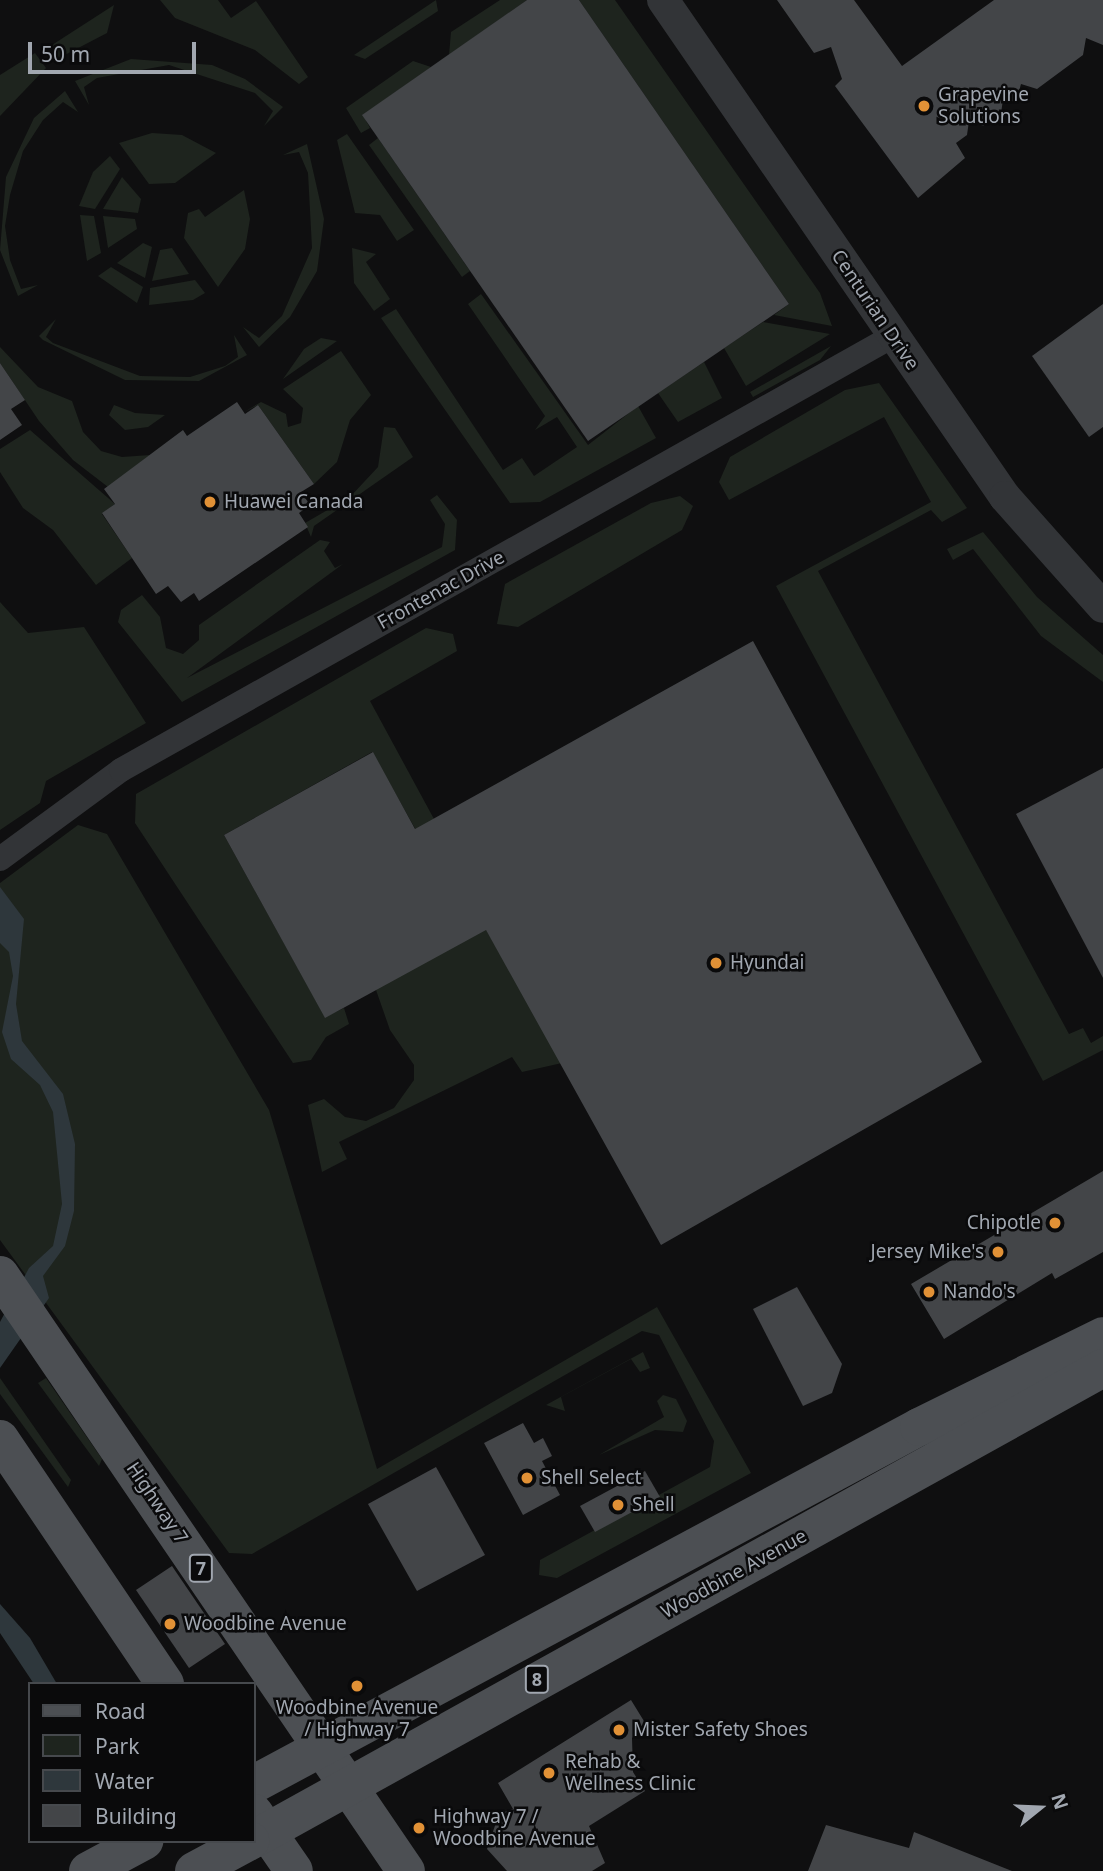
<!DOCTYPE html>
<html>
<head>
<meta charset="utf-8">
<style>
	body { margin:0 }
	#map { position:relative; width:1103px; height:1871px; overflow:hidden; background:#0f0f10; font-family:"Noto Sans",sans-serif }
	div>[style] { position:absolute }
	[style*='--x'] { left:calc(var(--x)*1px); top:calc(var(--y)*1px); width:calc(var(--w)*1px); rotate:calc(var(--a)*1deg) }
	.green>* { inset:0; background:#1e241e }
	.water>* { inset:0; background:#2e373c }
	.building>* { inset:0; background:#434548 }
	.minor>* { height:24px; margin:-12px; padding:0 12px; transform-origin:12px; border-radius:12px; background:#323437 }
	.tertiary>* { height:32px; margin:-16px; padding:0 16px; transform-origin:16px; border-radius:16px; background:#323437 }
	.primary>* { height:38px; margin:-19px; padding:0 19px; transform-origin:19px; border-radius:19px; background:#4c4f53 }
	.dots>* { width:19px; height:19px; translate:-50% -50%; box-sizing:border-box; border:4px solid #0a0a0b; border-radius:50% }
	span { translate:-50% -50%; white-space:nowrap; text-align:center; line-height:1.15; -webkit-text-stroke:5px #0a0a0b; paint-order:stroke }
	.shield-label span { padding:2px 5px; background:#0a0a0b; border:2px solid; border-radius:5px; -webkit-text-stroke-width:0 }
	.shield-label { font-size:18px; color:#a1a7b0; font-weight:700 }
	.poi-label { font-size:19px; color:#a1a7b0 }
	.left { translate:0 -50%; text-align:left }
	.right { translate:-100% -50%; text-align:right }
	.street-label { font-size:19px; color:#a1a7b0 }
	.legend { position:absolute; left:28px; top:1682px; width:228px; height:161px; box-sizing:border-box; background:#0a0a0b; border:2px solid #46494d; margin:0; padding:9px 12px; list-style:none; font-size:21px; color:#a1a7b0 }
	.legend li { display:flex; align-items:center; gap:14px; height:35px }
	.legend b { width:35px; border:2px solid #46494d }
	.north { position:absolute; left:1005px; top:1773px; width:70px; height:70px; -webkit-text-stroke:5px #0a0a0b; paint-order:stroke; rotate:72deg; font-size:19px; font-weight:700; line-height:28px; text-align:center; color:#a1a7b0 }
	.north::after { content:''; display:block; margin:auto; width:24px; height:32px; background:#a1a7b0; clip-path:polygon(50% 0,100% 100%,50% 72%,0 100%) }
	.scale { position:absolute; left:28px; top:42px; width:168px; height:32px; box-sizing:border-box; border:4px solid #a1a7b0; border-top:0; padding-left:9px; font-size:21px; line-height:24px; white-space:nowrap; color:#a1a7b0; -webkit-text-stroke:5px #0a0a0b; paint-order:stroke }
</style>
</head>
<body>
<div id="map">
	<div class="green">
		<div style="clip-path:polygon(160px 0,218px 0,231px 18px,256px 1px,308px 77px,299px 84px,255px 50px,175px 18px)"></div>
		<div style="clip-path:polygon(436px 0,438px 11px,365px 59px,354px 55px)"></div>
		<div style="clip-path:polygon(500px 0,527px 0,449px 55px,451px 32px)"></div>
		<div style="clip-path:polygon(579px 0,615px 0,820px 293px,832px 326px,774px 315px,789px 304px)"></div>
		<div style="clip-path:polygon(114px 5px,107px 33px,59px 58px,52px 45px)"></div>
		<div style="clip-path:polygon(35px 53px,46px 68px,0 116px,0 75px)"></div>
		<div style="clip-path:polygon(131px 59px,212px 65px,245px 79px,283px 107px,264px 126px,273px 111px,255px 93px,169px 65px,97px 78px,84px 87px,89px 105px,75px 81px)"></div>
		<div style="clip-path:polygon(413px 61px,431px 67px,363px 115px,370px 128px,361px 133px,346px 108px)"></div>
		<div style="clip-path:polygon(65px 91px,78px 112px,63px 102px,43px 120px,23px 151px,10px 195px,5px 226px,10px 260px,21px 289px,38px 285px,18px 296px,0 250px,6px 177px,34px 118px)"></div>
		<div style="clip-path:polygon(152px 133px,182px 135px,216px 153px,175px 183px,149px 184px,119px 143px)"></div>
		<div style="clip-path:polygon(347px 134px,414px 230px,397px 241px,380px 215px,355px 213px,337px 140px)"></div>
		<div style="clip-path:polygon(378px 138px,470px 271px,462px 277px,369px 145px)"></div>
		<div style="clip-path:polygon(307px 144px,324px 219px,317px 271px,290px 317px,259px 347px,243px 327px,259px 338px,282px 316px,312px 248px,308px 173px,299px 152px,283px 155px)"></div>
		<div style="clip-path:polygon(110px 156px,120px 169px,95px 209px,79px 206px,93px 172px)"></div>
		<div style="clip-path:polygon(122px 177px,141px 199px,138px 213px,103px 209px)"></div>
		<div style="clip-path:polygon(244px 190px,250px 219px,245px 249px,218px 287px,184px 238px,188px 213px,199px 209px,205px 217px)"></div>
		<div style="clip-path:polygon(80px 215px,94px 216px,101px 253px,87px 261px)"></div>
		<div style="clip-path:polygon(103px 216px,135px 219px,137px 229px,108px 248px)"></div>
		<div style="clip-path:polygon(143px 243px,152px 247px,145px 278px,117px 263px)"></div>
		<div style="clip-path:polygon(172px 248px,189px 274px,152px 281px,160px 250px)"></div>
		<div style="clip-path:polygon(352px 248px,376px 254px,366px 262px,390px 299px,374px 311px,354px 283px)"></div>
		<div style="clip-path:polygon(111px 267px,143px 287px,137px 303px,98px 276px)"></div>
		<div style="clip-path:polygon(195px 280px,205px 293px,193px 300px,149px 305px,150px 288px)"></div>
		<div style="clip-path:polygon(481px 294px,588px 445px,638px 406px,656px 438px,540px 502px,510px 503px,381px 318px,396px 309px,503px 470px,522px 458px,534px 476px,577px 447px,557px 417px,535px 430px,545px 416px,468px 304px)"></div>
		<div style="clip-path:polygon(56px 319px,46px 337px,53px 343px,140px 376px,190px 377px,225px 366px,238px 357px,234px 335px,247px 355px,199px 381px,125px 380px,43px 340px,39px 336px)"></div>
		<div style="clip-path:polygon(763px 322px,830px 334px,746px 386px,724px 348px)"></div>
		<div style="clip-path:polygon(321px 338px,337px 341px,283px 379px,304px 349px)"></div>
		<div style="clip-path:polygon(831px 346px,820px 360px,753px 397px,750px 392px)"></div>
		<div style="clip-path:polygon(0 347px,38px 387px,72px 401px,83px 432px,101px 451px,122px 457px,150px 455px,108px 487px,73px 460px,39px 421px,0 363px)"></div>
		<div style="clip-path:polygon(341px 351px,371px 395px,350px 420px,337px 462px,314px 484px,258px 405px,244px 412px,261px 402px,286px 414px,288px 427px,301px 423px,303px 408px,283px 389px)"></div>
		<div style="clip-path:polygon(704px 362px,722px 398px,678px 422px,658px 393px)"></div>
		<div style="clip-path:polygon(879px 383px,967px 508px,942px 522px,931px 510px,818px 571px,1069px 1034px,1083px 1028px,1091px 1043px,1103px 1036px,1103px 1050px,1043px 1081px,776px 586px,931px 502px,884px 417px,729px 500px,719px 482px,730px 457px,845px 390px)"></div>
		<div style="clip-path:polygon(114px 405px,135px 413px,165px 415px,148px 427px,125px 430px,109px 415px)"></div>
		<div style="clip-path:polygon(384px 427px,395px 428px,413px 457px,314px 526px,311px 537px,305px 523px,350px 497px,378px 467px)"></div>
		<div style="clip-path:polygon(30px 430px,115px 504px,102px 514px,132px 558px,96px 585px,53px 530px,23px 508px,0 472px,0 449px)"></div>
		<div style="clip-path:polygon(437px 495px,457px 520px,455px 550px,182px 702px,118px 622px,121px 610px,142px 595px,160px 617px,166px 648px,183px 654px,199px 640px,199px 625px,320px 540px,330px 542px,324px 551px,335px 568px,343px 564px,187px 678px,442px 547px,445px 524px,430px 500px)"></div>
		<div style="clip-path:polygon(680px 496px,693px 506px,682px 530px,518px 627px,497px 624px,505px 584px,651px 503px)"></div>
		<div style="clip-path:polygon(983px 532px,1037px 597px,1103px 655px,1103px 682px,1041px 636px,973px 549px,953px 560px,947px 549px)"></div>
		<div style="clip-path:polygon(0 602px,28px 633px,84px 627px,146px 723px,46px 781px,40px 803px,0 830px)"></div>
		<div style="clip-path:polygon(426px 628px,453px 634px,457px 651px,370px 701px,434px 819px,421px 839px,372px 752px,224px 835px,325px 1017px,344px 1008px,349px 1024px,326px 1037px,311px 1060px,293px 1063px,135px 823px,136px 794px)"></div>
		<div style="clip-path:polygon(78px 825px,107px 834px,269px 1110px,377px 1469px,657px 1307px,751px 1473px,557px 1578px,539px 1575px,540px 1560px,710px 1467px,714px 1441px,659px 1335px,642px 1331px,252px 1554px,229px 1553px,0 1240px,0 883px)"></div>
		<div style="clip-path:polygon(480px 919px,562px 1063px,522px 1072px,512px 1057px,339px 1142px,347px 1159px,322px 1172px,308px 1105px,324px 1099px,345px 1117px,366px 1121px,394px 1108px,414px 1080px,414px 1065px,390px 1030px,376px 990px)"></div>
		<div style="clip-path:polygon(643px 1352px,650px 1368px,640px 1372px,631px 1359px,561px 1397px,565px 1411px,546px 1405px)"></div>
		<div style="clip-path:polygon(0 1378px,71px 1480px,68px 1487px,0 1394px)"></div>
		<div style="clip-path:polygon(46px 1378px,102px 1459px,99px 1466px,38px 1383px)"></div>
		<div style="clip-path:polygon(663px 1395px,676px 1399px,687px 1421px,683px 1432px,655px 1430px,599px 1455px,664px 1417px,657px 1401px)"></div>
	</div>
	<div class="water">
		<div style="clip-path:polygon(0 887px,24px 919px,16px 1004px,22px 1041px,63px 1094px,75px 1144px,74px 1211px,65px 1246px,43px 1276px,49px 1298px,0 1368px,0 1322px,29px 1268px,53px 1246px,62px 1204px,53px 1112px,40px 1085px,11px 1059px,2px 1032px,13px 976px,9px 952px,0 943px)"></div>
		<div style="clip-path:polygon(0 1604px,30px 1638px,57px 1684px,34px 1684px,0 1633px)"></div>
	</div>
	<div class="building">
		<div style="clip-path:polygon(527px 0,579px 0,789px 304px,588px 441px,362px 115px)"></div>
		<div style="clip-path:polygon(777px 0,854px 0,902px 66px,994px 0,1103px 0,1103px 45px,1086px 38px,1083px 55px,1037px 89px,1021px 84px,1016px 102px,1003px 99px,1001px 114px,987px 109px,984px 126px,969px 121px,967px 135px,956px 143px,965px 158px,918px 198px,835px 86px,842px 79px,831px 47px,814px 53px)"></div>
		<div style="clip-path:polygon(1103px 304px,1103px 427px,1089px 437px,1032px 356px)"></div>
		<div style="clip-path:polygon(0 363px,25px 400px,11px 409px,22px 425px,0 440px)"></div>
		<div style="clip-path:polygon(237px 402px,245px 414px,258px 405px,314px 484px,301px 492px,310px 505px,299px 513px,308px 527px,199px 601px,194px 593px,181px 602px,168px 586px,156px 594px,102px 513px,115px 504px,104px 489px,183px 430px,187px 436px)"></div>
		<div style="clip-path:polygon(753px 641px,982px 1062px,661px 1245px,486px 930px,325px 1018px,224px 835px,373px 752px,415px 829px)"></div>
		<div style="clip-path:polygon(1103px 768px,1103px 978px,1016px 814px)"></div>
		<div style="clip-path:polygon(1103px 1171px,1103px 1252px,1055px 1279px,1052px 1273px,944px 1339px,911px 1284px)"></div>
		<div style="clip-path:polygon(797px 1287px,842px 1364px,832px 1393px,803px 1406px,753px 1309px)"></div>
		<div style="clip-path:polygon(523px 1423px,534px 1443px,543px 1438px,552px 1456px,542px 1461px,560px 1495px,523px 1515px,484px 1443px)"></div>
		<div style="clip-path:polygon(436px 1467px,485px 1555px,417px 1591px,368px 1504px)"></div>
		<div style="clip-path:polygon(645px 1471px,660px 1497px,595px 1532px,580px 1506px)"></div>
		<div style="clip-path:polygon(172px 1566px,225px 1644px,189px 1668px,136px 1590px)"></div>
		<div style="clip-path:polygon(631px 1700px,647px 1726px,632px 1738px,633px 1772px,645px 1791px,589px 1826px,605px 1863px,592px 1871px,507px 1871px,487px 1849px,499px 1814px,513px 1809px,498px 1783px)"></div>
		<div style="clip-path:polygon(826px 1825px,909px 1848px,914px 1832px,1012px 1871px,808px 1871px)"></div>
	</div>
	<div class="minor">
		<div style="--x:0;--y:859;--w:150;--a:-36.3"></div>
		<div style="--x:121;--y:770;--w:886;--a:-29.34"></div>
	</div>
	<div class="tertiary">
		<div style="--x:663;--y:0;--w:603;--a:55.47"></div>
		<div style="--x:1005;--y:497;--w:147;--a:48.3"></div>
	</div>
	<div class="primary">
		<div style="--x:0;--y:1275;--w:721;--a:55.74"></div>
		<div style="--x:0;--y:1439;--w:295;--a:56"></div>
		<div style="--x:254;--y:1784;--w:755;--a:-28.23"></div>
		<div style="--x:919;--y:1427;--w:205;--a:-26.3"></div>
		<div style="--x:254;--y:1813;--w:70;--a:55.4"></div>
		<div style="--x:254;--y:1839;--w:971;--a:-29.02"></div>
		<div style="--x:88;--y:1871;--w:64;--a:-28.2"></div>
		<div style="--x:194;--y:1871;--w:64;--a:-28.2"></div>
	</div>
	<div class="dots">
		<div style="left:924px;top:106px;background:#e19136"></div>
		<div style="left:210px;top:502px;background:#e19136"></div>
		<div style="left:716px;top:963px;background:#e19136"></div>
		<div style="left:1055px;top:1223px;background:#e19136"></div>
		<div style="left:998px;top:1252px;background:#e19136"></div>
		<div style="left:929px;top:1292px;background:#e19136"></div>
		<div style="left:527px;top:1478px;background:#e19136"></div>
		<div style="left:618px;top:1505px;background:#e19136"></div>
		<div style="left:170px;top:1624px;background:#e19136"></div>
		<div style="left:357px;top:1686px;background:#e19136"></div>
		<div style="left:619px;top:1730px;background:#e19136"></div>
		<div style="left:549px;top:1773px;background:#e19136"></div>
		<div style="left:419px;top:1828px;background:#e19136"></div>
	</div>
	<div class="shield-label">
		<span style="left:201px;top:1568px">7</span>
		<span style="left:537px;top:1679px">8</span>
	</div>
	<div class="poi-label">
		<span class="left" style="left:938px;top:106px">Grapevine<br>Solutions</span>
		<span class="left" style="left:224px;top:502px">Huawei Canada</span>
		<span class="left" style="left:730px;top:963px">Hyundai</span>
		<span class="right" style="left:1041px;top:1223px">Chipotle</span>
		<span class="right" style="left:984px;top:1252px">Jersey Mike's</span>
		<span class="left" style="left:943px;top:1292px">Nando's</span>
		<span class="left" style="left:541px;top:1478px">Shell Select</span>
		<span class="left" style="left:632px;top:1505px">Shell</span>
		<span class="left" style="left:184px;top:1624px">Woodbine Avenue</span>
		<span style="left:357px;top:1719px">Woodbine Avenue<br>/ Highway 7</span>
		<span class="left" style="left:633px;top:1730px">Mister Safety Shoes</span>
		<span class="left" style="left:565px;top:1773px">Rehab &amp;<br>Wellness Clinic</span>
		<span class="left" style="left:433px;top:1828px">Highway 7 /<br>Woodbine Avenue</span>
	</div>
	<div class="street-label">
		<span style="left:875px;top:310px;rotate:56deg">Centurian Drive</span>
		<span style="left:441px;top:590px;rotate:-29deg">Frontenac Drive</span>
		<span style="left:157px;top:1503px;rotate:56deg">Highway 7</span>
		<span style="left:734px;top:1574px;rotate:-29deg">Woodbine Avenue</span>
	</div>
	<ul class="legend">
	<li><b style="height:9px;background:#4c4f53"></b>Road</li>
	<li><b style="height:19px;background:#1e241e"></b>Park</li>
	<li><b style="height:19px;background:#2e373c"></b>Water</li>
	<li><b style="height:19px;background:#434548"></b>Building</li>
	</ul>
	<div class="north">N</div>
	<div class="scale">50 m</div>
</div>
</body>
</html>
